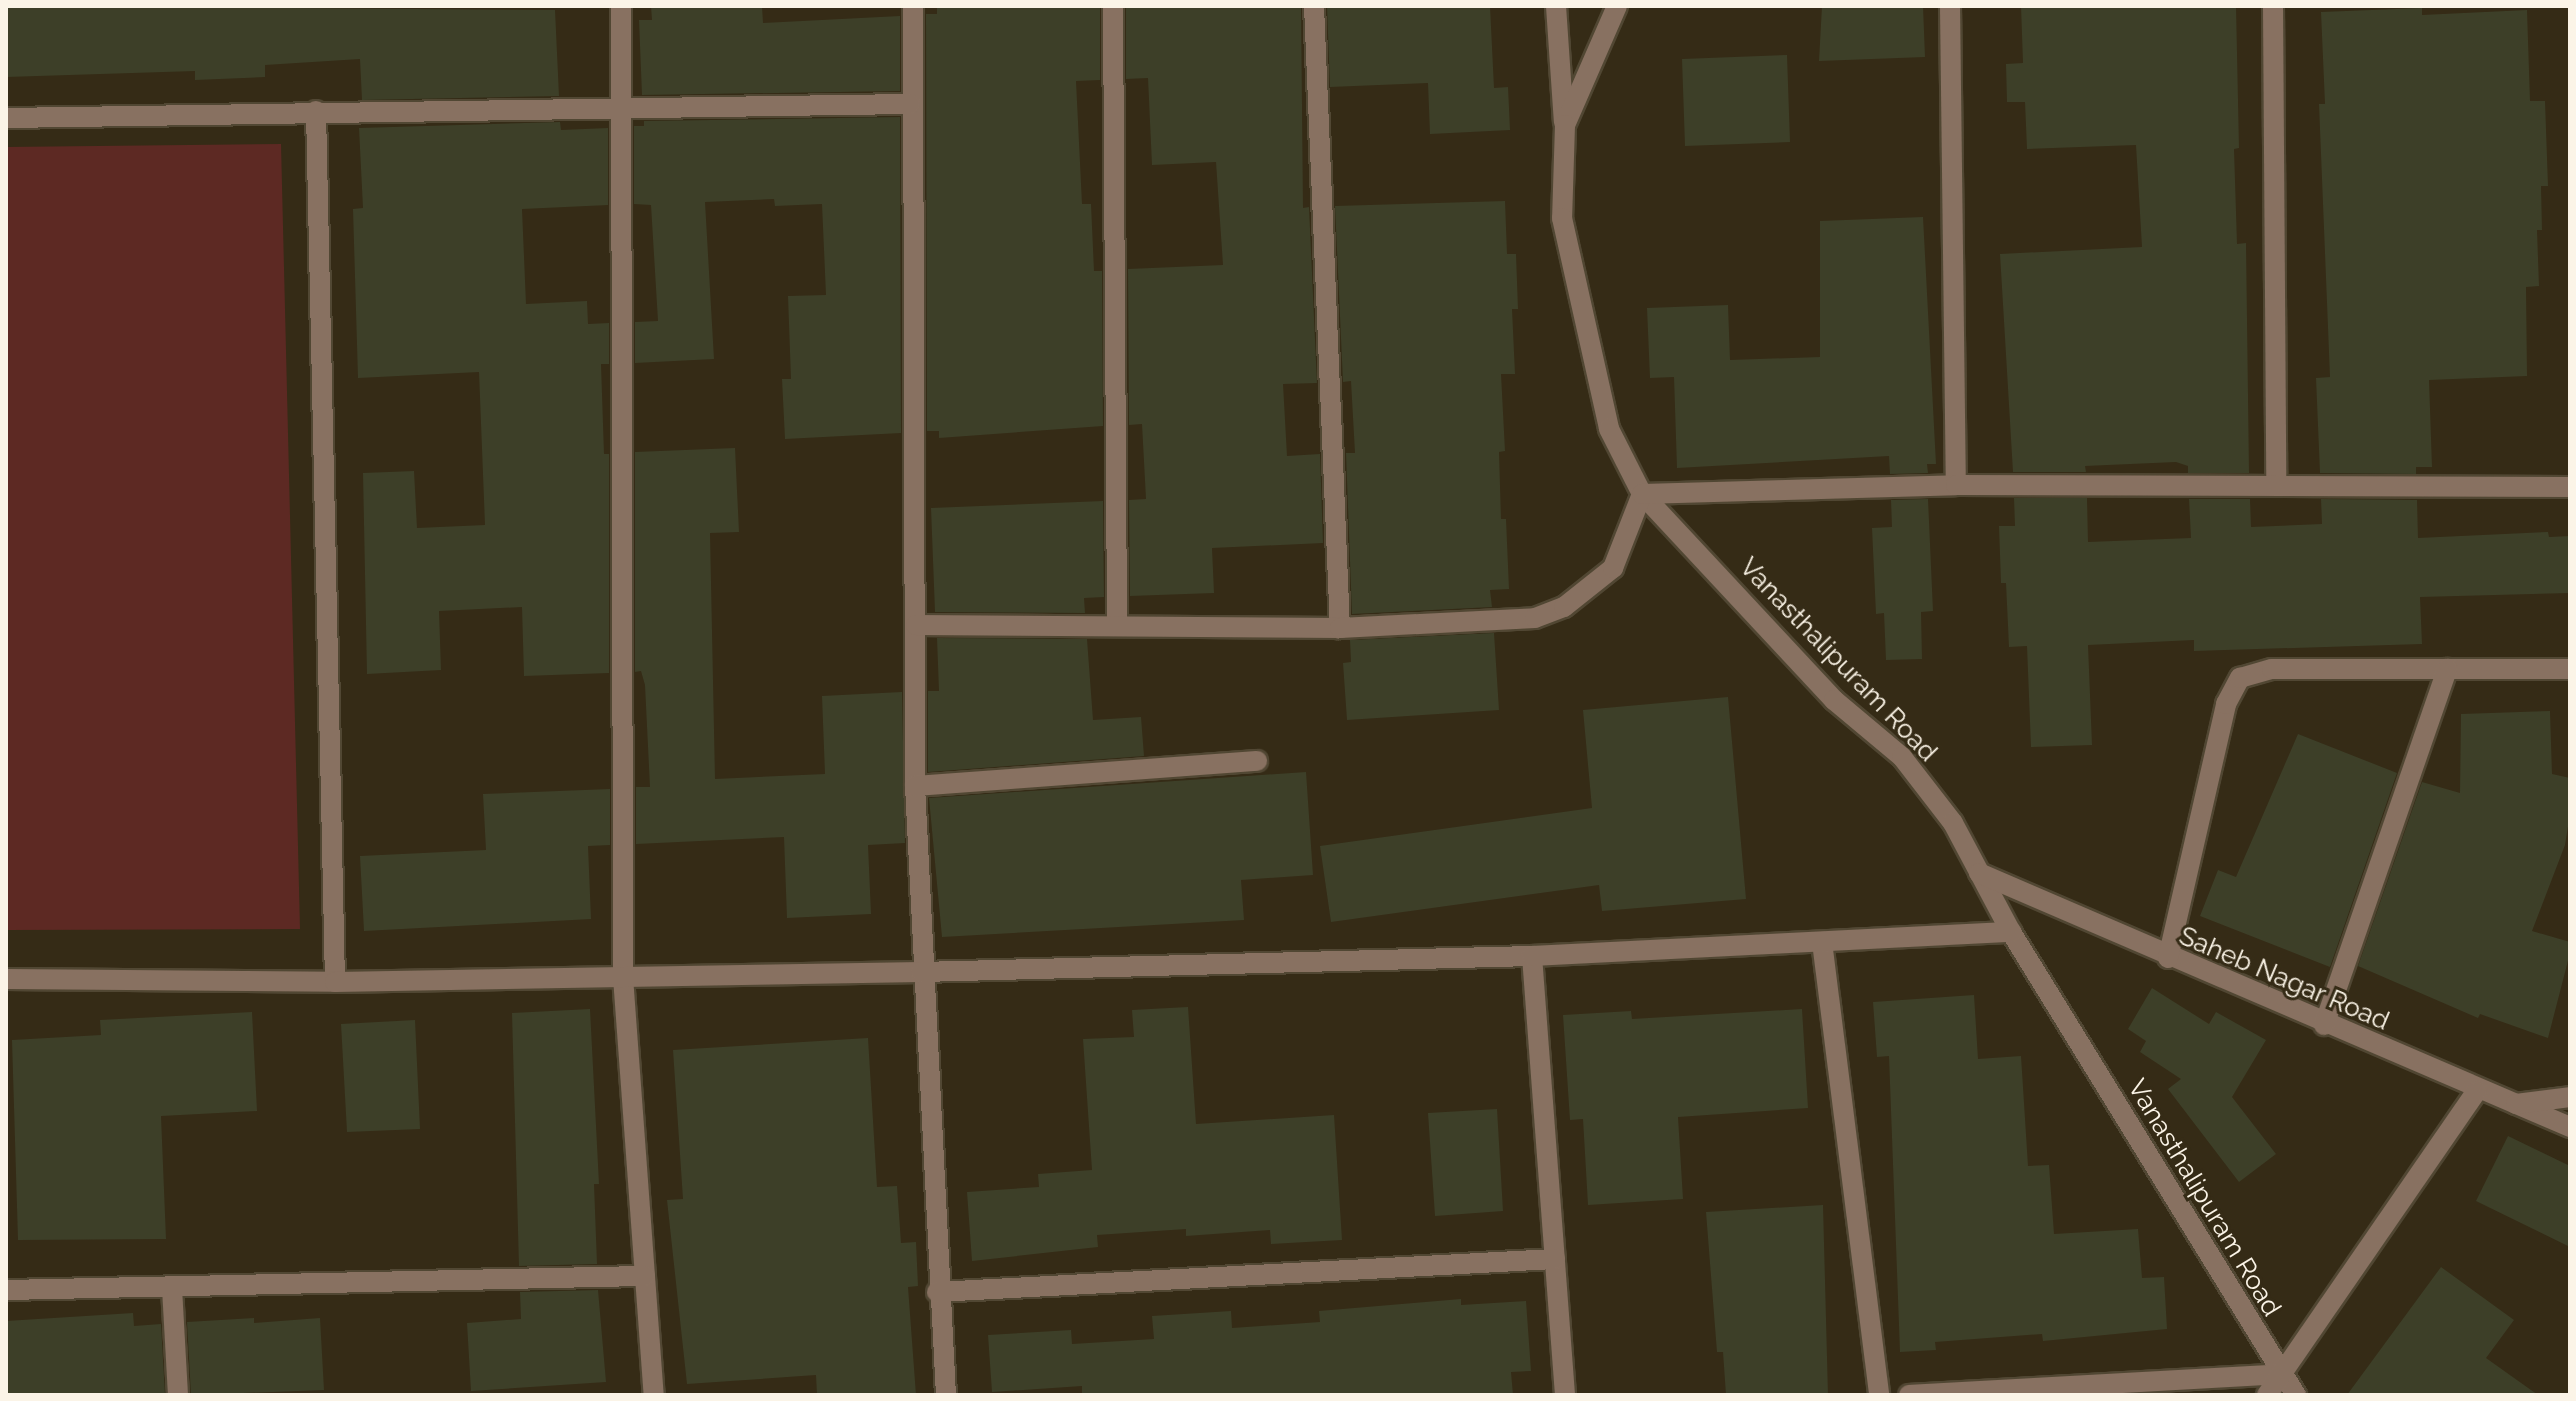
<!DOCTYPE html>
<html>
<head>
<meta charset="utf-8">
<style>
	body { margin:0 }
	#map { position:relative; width:2576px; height:1401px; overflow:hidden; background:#352b16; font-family:Raleway,sans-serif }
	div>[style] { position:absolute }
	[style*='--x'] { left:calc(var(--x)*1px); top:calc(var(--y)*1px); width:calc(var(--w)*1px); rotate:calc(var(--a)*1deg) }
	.green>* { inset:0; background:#5d2923 }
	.building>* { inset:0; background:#3d3f28 }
	.roads { filter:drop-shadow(2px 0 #514733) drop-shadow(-2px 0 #514733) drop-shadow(0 2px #514733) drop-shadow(0 -2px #514733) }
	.minor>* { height:20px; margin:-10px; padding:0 10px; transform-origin:10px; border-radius:10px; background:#887161 }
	span { translate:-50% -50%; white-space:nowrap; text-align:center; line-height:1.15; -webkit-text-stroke:6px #352b16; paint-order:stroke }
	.street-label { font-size:26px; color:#fbf4e7 }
	.frame { position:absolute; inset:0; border:8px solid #fbf4e7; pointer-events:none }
</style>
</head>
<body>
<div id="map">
	<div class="green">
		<div style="clip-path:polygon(281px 144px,300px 929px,6px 930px,6px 147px)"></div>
	</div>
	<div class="building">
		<div style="clip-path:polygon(6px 6px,555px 10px,559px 96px,362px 100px,360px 59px,265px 65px,265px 77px,195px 80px,195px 71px,6px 77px)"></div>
		<div style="clip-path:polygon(651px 6px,762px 6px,763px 23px,900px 16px,900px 91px,642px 95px,639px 20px,652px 20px)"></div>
		<div style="clip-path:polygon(937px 6px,1100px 6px,1100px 80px,1076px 81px,1082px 204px,1091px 204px,1094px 271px,1102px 271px,1103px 426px,939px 438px,939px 431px,927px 431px,926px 14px,937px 14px)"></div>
		<div style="clip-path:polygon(1126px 6px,1301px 6px,1303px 208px,1309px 207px,1317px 383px,1283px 384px,1287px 456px,1320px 454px,1323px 543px,1212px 548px,1214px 593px,1130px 596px,1129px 500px,1146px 499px,1142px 424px,1129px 425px,1128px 269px,1223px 265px,1216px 162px,1152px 165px,1148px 78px,1126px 79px)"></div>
		<div style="clip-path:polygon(1327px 6px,1490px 6px,1494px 88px,1508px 87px,1510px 130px,1430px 134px,1428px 83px,1330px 87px)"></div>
		<div style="clip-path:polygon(1822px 6px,1923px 6px,1925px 57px,1819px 61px)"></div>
		<div style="clip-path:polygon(2021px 6px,2236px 6px,2239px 148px,2234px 149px,2237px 244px,2246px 243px,2249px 473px,2188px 473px,2188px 466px,2176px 462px,2085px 466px,2086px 472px,2013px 472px,2000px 254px,2142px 247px,2136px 145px,2027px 149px,2025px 102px,2007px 102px,2006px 64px,2023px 63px)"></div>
		<div style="clip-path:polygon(2422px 8px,2422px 15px,2527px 10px,2530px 101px,2545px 101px,2548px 186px,2541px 186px,2542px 230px,2537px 230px,2539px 286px,2526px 287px,2527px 376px,2429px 380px,2432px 467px,2416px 467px,2416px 474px,2320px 473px,2316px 378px,2330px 377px,2319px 104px,2325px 104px,2321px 12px)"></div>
		<div style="clip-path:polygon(1787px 55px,1790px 142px,1685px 146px,1682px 59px)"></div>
		<div style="clip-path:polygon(900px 117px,901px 433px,785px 439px,782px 379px,791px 379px,788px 296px,826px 295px,822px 204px,775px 206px,774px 199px,705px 202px,714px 359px,635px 363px,635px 322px,658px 321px,651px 205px,634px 204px,634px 126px,644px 126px,644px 121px)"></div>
		<div style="clip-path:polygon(560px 122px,561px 130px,608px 128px,608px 205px,522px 209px,526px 304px,587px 301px,588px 324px,609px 323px,609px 364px,601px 364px,604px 454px,609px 454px,609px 673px,524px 676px,522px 607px,439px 611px,441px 670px,367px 674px,363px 473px,414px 471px,417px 528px,485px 525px,479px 372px,358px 378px,353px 209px,363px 208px,359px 128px)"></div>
		<div style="clip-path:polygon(1505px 201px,1507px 254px,1516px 254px,1518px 309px,1512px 309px,1515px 374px,1501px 374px,1505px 451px,1499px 452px,1501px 519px,1506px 519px,1509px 589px,1490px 590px,1492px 607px,1352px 614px,1346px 453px,1355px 453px,1351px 381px,1343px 382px,1335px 206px)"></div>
		<div style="clip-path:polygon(1923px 217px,1936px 464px,1927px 464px,1928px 473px,1890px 474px,1889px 456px,1677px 468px,1674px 377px,1650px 378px,1647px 308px,1728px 305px,1730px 360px,1820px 357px,1820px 221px)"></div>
		<div style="clip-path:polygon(735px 448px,739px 532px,710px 533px,715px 779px,825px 774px,822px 696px,902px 692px,905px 843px,868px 845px,871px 914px,787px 918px,784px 837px,636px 844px,636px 787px,650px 787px,645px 685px,641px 671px,635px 672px,635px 452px)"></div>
		<div style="clip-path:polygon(2014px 498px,2087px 498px,2088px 542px,2191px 538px,2189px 499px,2250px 499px,2251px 527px,2322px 524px,2321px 499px,2417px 500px,2418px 538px,2548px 532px,2549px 537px,2570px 536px,2570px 593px,2420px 597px,2422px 644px,2194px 651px,2194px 640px,2088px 645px,2092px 745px,2031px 747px,2027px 646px,2009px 647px,2006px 583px,2001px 583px,1999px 526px,2015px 526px)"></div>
		<div style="clip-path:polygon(1928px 499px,1933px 611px,1921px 612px,1922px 659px,1886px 660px,1884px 613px,1876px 614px,1872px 528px,1892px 527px,1891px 500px)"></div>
		<div style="clip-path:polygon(1103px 501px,1104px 597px,1084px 598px,1085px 613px,935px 612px,931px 508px)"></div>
		<div style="clip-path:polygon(1494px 633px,1499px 710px,1347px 720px,1343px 663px,1351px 662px,1350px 640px)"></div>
		<div style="clip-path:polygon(937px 638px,1087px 639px,1093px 720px,1141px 717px,1144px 756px,928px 772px,928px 691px,939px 691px)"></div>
		<div style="clip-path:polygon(1728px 697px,1746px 899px,1602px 911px,1599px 885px,1331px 922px,1320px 846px,1592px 808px,1583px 710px)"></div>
		<div style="clip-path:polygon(2550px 711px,2552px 774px,2570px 778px,2570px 814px,2565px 845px,2532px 931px,2570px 942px,2570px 953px,2548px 1038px,2480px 1014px,2478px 1018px,2358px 966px,2422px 782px,2460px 793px,2461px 714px)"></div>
		<div style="clip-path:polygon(2298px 734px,2397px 773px,2330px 967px,2200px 916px,2218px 870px,2236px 877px)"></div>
		<div style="clip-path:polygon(1306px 772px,1313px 875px,1241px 880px,1244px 920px,942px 937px,929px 798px)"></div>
		<div style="clip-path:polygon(610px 789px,610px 845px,588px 846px,591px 919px,364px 931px,360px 856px,486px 850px,483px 794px)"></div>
		<div style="clip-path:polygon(2152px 988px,2209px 1024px,2216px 1012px,2266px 1040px,2232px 1097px,2276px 1154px,2239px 1182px,2168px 1089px,2181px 1079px,2140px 1052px,2146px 1041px,2128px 1029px)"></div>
		<div style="clip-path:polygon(1974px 995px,1978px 1059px,2021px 1056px,2028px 1166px,2049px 1165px,2054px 1234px,2138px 1229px,2142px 1278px,2164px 1277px,2167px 1329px,2043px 1341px,2042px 1334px,1935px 1342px,1936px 1350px,1900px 1352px,1889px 1056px,1877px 1057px,1873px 1002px)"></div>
		<div style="clip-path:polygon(1188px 1007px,1196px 1124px,1334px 1115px,1342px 1240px,1271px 1244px,1270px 1230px,1186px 1236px,1186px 1229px,1097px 1235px,1098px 1247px,972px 1261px,967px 1192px,1039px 1187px,1038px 1174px,1092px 1170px,1083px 1039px,1134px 1037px,1132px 1010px)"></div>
		<div style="clip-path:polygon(590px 1009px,599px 1184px,594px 1184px,597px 1264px,519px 1266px,512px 1013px)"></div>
		<div style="clip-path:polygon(1802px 1009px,1808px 1108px,1678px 1117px,1683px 1199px,1588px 1205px,1583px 1119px,1570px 1120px,1563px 1015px,1631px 1011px,1632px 1019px)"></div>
		<div style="clip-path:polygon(252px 1012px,257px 1111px,161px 1116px,166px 1239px,18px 1240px,12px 1040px,101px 1035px,100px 1020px)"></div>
		<div style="clip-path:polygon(415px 1020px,420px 1129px,347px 1132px,341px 1024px)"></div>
		<div style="clip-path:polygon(868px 1038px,877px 1187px,897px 1186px,901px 1243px,916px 1242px,918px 1286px,908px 1287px,916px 1395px,817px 1395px,816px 1375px,687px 1384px,667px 1200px,683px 1199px,673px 1050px)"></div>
		<div style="clip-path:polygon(1497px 1109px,1503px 1211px,1435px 1216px,1428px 1113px)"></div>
		<div style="clip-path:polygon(2508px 1136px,2570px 1166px,2570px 1247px,2476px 1201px)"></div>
		<div style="clip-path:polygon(1823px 1205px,1828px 1395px,1726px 1395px,1723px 1352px,1717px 1352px,1706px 1212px)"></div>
		<div style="clip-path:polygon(2441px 1267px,2514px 1320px,2486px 1358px,2538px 1395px,2347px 1395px)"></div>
		<div style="clip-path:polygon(598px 1290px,606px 1382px,471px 1391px,467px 1323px,521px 1319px,520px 1292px)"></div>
		<div style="clip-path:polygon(1461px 1299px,1461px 1305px,1526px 1301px,1531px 1371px,1511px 1372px,1513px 1395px,1082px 1395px,1082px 1386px,992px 1392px,988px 1335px,1071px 1330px,1072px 1344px,1154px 1339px,1152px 1316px,1231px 1311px,1232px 1328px,1320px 1322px,1319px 1311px)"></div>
		<div style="clip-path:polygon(133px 1313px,134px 1326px,161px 1324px,165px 1395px,6px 1395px,6px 1321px)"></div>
		<div style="clip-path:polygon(254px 1318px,254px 1323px,320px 1318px,324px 1390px,191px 1395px,187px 1322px)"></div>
	</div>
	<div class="roads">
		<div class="minor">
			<div style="--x:621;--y:6;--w:971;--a:89.88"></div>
			<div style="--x:623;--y:977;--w:419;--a:85.8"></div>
			<div style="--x:913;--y:6;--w:780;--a:89.85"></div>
			<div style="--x:915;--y:786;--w:610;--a:87.09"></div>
			<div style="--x:1113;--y:6;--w:619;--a:89.63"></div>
			<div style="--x:1314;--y:6;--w:623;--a:87.61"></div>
			<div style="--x:1556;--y:6;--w:116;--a:86.1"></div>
			<div style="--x:1617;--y:6;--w:130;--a:113.6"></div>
			<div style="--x:1565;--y:125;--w:93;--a:91.8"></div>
			<div style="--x:1562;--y:218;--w:216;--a:77.4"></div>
			<div style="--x:1609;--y:429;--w:73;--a:63.1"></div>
			<div style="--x:1642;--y:494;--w:282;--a:47"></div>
			<div style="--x:1834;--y:700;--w:89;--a:40"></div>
			<div style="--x:1902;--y:757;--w:83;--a:52.3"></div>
			<div style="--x:1953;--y:823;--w:123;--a:62"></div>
			<div style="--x:2011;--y:932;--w:544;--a:58.39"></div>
			<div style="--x:1950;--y:6;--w:479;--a:89.3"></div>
			<div style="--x:2273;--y:6;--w:480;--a:89.6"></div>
			<div style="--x:316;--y:111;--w:871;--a:88.75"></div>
			<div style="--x:6;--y:118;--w:904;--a:-0.89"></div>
			<div style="--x:916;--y:625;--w:424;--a:0.4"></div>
			<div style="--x:1340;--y:628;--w:195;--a:-2.9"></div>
			<div style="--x:1535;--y:618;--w:31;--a:-21"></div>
			<div style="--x:1564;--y:607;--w:63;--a:-38.5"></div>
			<div style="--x:1613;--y:568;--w:79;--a:-68.6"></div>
			<div style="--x:1642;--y:494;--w:314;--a:-1.6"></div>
			<div style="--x:1956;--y:485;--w:614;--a:0.19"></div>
			<div style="--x:915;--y:786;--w:343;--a:-4.2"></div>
			<div style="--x:1979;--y:873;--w:643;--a:23.26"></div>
			<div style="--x:1822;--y:942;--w:457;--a:82.8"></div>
			<div style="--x:1532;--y:956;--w:440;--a:85.7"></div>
			<div style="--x:2168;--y:958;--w:261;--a:-77.1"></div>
			<div style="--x:2226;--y:704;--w:30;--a:-62"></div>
			<div style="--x:2240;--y:678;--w:33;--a:-16"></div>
			<div style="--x:2272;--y:669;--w:298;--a:0"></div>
			<div style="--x:6;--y:979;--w:329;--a:0.5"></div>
			<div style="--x:335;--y:982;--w:586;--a:-0.98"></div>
			<div style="--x:921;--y:972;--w:611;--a:-1.5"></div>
			<div style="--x:1532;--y:956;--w:480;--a:-2.9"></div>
			<div style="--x:2324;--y:1025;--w:377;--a:-70.9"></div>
			<div style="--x:2516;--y:1104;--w:54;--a:-7.4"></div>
			<div style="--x:172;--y:1288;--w:107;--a:86.8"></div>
			<div style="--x:6;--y:1290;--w:639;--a:-1.26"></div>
			<div style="--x:937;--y:1292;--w:619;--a:-3.06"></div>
			<div style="--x:1909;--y:1395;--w:373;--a:-3.2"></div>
			<div style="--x:2267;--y:1395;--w:369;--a:-55.4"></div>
		</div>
	</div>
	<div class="street-label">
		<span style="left:1838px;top:660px;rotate:46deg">Vanasthalipuram Road</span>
		<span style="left:2284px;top:979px;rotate:23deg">Saheb Nagar Road</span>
		<span style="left:2204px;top:1198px;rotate:59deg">Vanasthalipuram Road</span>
	</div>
	<div class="frame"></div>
</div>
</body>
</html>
